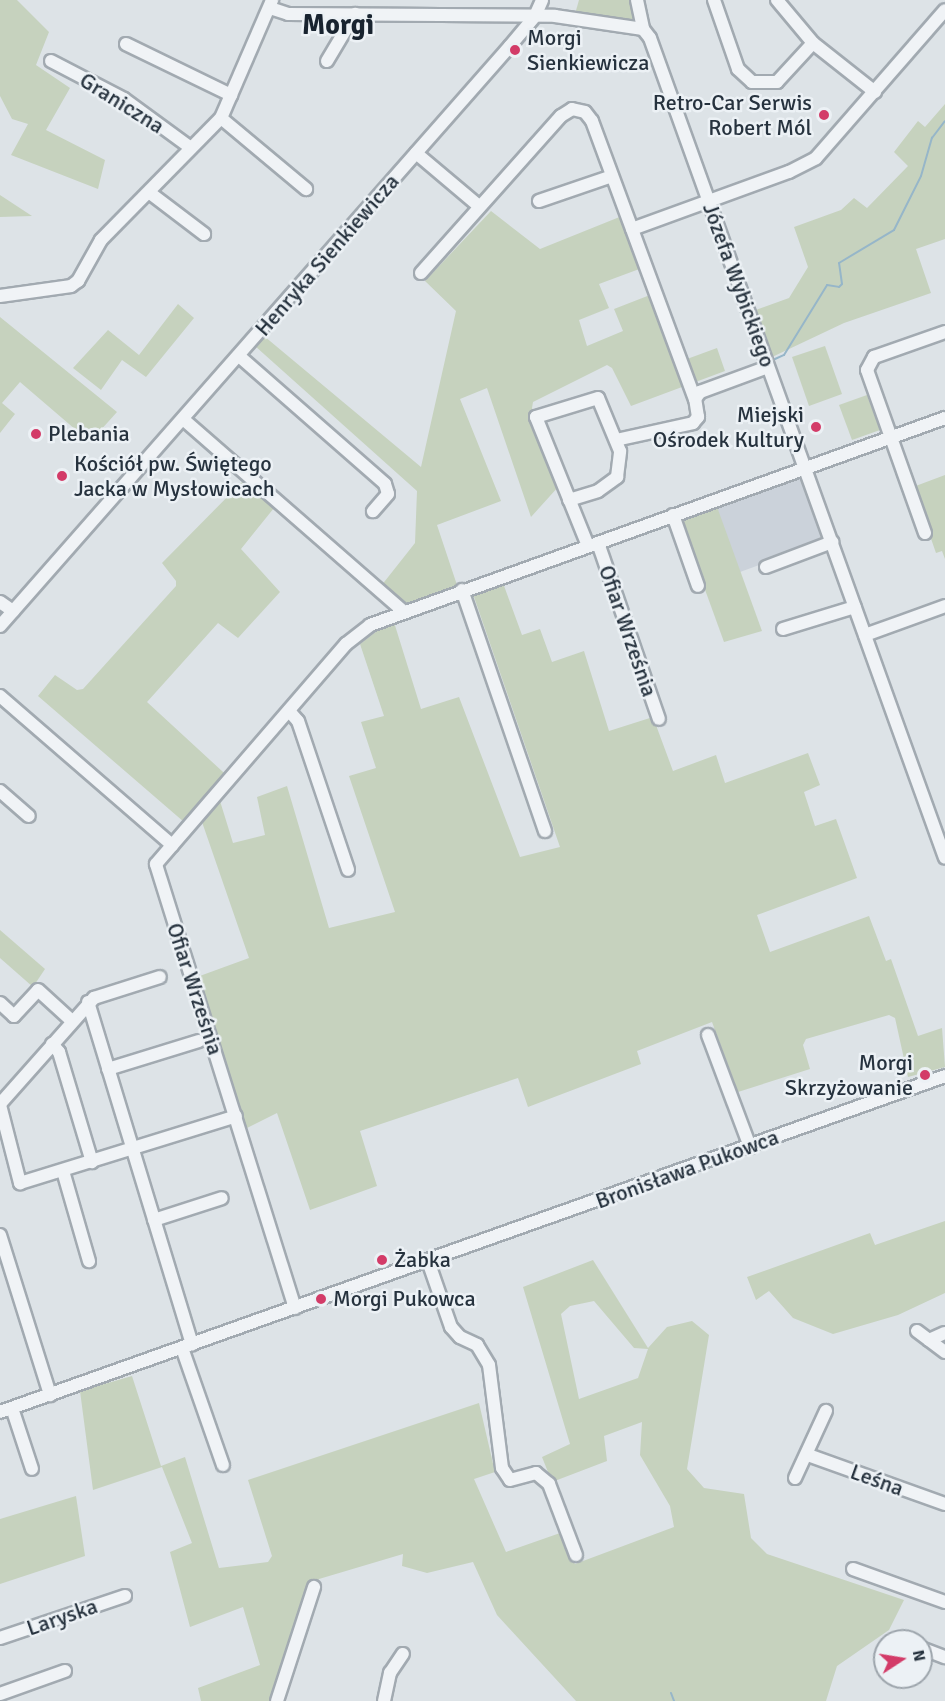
<!DOCTYPE html>
<html>
<head>
<meta charset="utf-8">
<style>
	body { margin:0 }
	#map { position:relative; width:945px; height:1701px; overflow:hidden; background:#dde3e7; font-family:Signika,sans-serif }
	div>[style] { position:absolute }
	[style*='--x'] { left:calc(var(--x)*1px); top:calc(var(--y)*1px); width:calc(var(--w)*1px); rotate:calc(var(--a)*1deg) }
	.built>* { inset:0; background:#cbd2da }
	.green>* { inset:0; background:#c6d2be }
	.stream>* { height:2px; margin:-1px; padding:0 1px; transform-origin:1px; border-radius:1px; background:#96b6c9 }
	.roads { filter:drop-shadow(2px 0 #a2aab1) drop-shadow(-2px 0 #a2aab1) drop-shadow(0 2px #a2aab1) drop-shadow(0 -2px #a2aab1) }
	.minor>* { height:12px; margin:-6px; padding:0 6px; transform-origin:6px; border-radius:6px; background:#f0f3f6 }
	.dots>* { width:16px; height:16px; translate:-50% -50%; box-sizing:border-box; border:3px solid #ecf1f5; border-radius:50% }
	span { translate:-50% -50%; white-space:nowrap; text-align:center; line-height:1.15; -webkit-text-stroke:5px #ecf1f5; paint-order:stroke }
	.poi-label { font-size:22px; color:#26323e }
	.left { translate:0 -50%; text-align:left }
	.right { translate:-100% -50%; text-align:right }
	.street-label { font-size:22px; color:#26323e }
	.district-label { font-size:28px; color:#18232f; font-weight:700 }
	.north { position:absolute; left:873px; top:1629px; width:60px; height:60px; box-sizing:border-box; background:#ecf1f5; border:2px solid #9da5ac; border-radius:50%; rotate:78deg; font-size:16px; font-weight:700; line-height:24px; text-align:center; color:#26323e }
	.north::after { content:''; display:block; margin:auto; width:21px; height:27px; background:#d33b68; clip-path:polygon(50% 0,100% 100%,50% 72%,0 100%) }
</style>
</head>
<body>
<div id="map">
	<div class="built">
		<div style="clip-path:polygon(799px 476px,823px 542px,740px 572px,714px 504px)"></div>
	</div>
	<div class="green">
		<div style="clip-path:polygon(0 0,17px 0,49px 32px,36px 65px,70px 88px,46px 130px,105px 160px,98px 189px,11px 155px,28px 124px,12px 119px,0 96px)"></div>
		<div style="clip-path:polygon(579px 0,634px 0,637px 24px,575px 14px)"></div>
		<div style="clip-path:polygon(945px 104px,945px 239px,916px 249px,931px 293px,844px 323px,770px 358px,753px 311px,789px 298px,808px 267px,794px 227px,841px 210px,854px 198px,867px 208px,908px 166px,894px 152px,918px 121px,925px 127px)"></div>
		<div style="clip-path:polygon(0 195px,32px 216px,0 217px)"></div>
		<div style="clip-path:polygon(491px 211px,540px 249px,622px 216px,642px 268px,599px 284px,609px 308px,579px 320px,587px 346px,623px 331px,614px 309px,650px 295px,681px 357px,687px 359px,717px 348px,725px 371px,631px 406px,612px 368px,607px 365px,533px 402px,532px 408px,559px 486px,531px 517px,487px 388px,460px 399px,501px 501px,437px 525px,457px 585px,405px 606px,381px 586px,415px 543px,417px 491px,255px 346px,264px 336px,421px 467px,456px 311px,425px 281px)"></div>
		<div style="clip-path:polygon(178px 304px,194px 318px,146px 377px,122px 360px,101px 390px,73px 368px,108px 330px,139px 355px)"></div>
		<div style="clip-path:polygon(0 317px,117px 412px,90px 442px,20px 382px,2px 403px,15px 414px,0 433px)"></div>
		<div style="clip-path:polygon(825px 346px,842px 394px,809px 406px,792px 357px)"></div>
		<div style="clip-path:polygon(867px 395px,880px 430px,852px 440px,839px 405px)"></div>
		<div style="clip-path:polygon(945px 475px,945px 559px,942px 551px,936px 553px,913px 487px)"></div>
		<div style="clip-path:polygon(244px 480px,274px 508px,241px 549px,280px 592px,238px 638px,218px 623px,147px 702px,235px 783px,220px 801px,233px 843px,265px 835px,257px 797px,287px 786px,329px 928px,395px 912px,349px 776px,376px 768px,361px 722px,384px 716px,360px 644px,393px 619px,421px 709px,459px 697px,520px 857px,560px 847px,473px 594px,503px 583px,522px 635px,540px 629px,552px 662px,584px 651px,609px 731px,653px 717px,673px 771px,716px 755px,725px 783px,808px 753px,820px 785px,804px 792px,815px 826px,836px 819px,857px 878px,757px 915px,770px 952px,869px 916px,886px 961px,891px 959px,918px 1036px,942px 1028px,945px 1067px,908px 1077px,895px 1018px,889px 1015px,806px 1039px,803px 1045px,810px 1069px,738px 1092px,712px 1022px,637px 1051px,641px 1064px,528px 1107px,518px 1078px,360px 1131px,377px 1186px,310px 1210px,277px 1113px,243px 1130px,197px 977px,249px 958px,202px 822px,184px 822px,38px 696px,55px 675px,77px 690px,83px 689px,176px 586px,176px 581px,162px 563px)"></div>
		<div style="clip-path:polygon(716px 504px,762px 631px,724px 642px,679px 518px)"></div>
		<div style="clip-path:polygon(0 930px,45px 969px,33px 987px,0 958px)"></div>
		<div style="clip-path:polygon(945px 1221px,945px 1293px,898px 1315px,833px 1334px,793px 1318px,769px 1291px,756px 1300px,747px 1277px,870px 1233px,875px 1245px)"></div>
		<div style="clip-path:polygon(evenodd,593px 1260px,648px 1348px,667px 1327px,692px 1321px,709px 1335px,687px 1469px,704px 1488px,744px 1494px,751px 1538px,767px 1554px,904px 1600px,889px 1630px,837px 1666px,826px 1701px,576px 1701px,497px 1615px,473px 1562px,427px 1573px,402px 1566px,403px 1554px,319px 1579px,287px 1655px,273px 1701px,201px 1701px,198px 1688px,260px 1665px,243px 1607px,190px 1627px,170px 1552px,192px 1543px,162px 1467px,93px 1490px,80px 1391px,132px 1376px,161px 1466px,185px 1457px,219px 1568px,268px 1562px,272px 1556px,248px 1480px,479px 1403px,495px 1472px,474px 1479px,506px 1552px,563px 1532px,575px 1564px,674px 1527px,670px 1506px,640px 1455px,642px 1422px,604px 1436px,607px 1461px,552px 1482px,542px 1457px,570px 1444px,523px 1287px,593px 1260px,594px 1301px,634px 1348px,648px 1349px,638px 1378px,579px 1399px,561px 1314px,570px 1306px,594px 1301px)"></div>
		<div style="clip-path:polygon(76px 1496px,85px 1556px,0 1584px,0 1519px)"></div>
	</div>
	<div class="stream">
		<div style="--x:775;--y:359;--w:10;--a:-24"></div>
		<div style="--x:784;--y:355;--w:82;--a:-58.4"></div>
		<div style="--x:827;--y:285;--w:12;--a:9"></div>
		<div style="--x:839;--y:287;--w:4;--a:-45"></div>
		<div style="--x:842;--y:284;--w:21;--a:-98"></div>
		<div style="--x:839;--y:263;--w:64;--a:-31"></div>
		<div style="--x:894;--y:230;--w:60;--a:-63.4"></div>
		<div style="--x:921;--y:176;--w:40;--a:-74"></div>
		<div style="--x:932;--y:138;--w:21;--a:-53"></div>
		<div style="--x:671;--y:1693;--w:9;--a:69"></div>
	</div>
	<div class="roads">
		<div class="minor">
			<div style="--x:637;--y:0;--w:30;--a:78"></div>
			<div style="--x:714;--y:0;--w:73;--a:70.8"></div>
			<div style="--x:738;--y:69;--w:19;--a:43"></div>
			<div style="--x:752;--y:82;--w:25;--a:0"></div>
			<div style="--x:777;--y:82;--w:53;--a:-47.3"></div>
			<div style="--x:777;--y:0;--w:56;--a:50.1"></div>
			<div style="--x:813;--y:43;--w:79;--a:38.3"></div>
			<div style="--x:270;--y:8;--w:19;--a:18"></div>
			<div style="--x:288;--y:14;--w:267;--a:0.4"></div>
			<div style="--x:555;--y:16;--w:89;--a:8.4"></div>
			<div style="--x:643;--y:29;--w:11;--a:52"></div>
			<div style="--x:650;--y:38;--w:871;--a:70.21"></div>
			<div style="--x:126;--y:44;--w:117;--a:25.9"></div>
			<div style="--x:51;--y:61;--w:82;--a:27.5"></div>
			<div style="--x:124;--y:99;--w:83;--a:36.2"></div>
			<div style="--x:327;--y:61;--w:55;--a:-59.2"></div>
			<div style="--x:221;--y:118;--w:111;--a:39.9"></div>
			<div style="--x:416;--y:153;--w:82;--a:40.1"></div>
			<div style="--x:150;--y:193;--w:68;--a:37.2"></div>
			<div style="--x:539;--y:201;--w:77;--a:-18.9"></div>
			<div style="--x:632;--y:229;--w:167;--a:-20"></div>
			<div style="--x:789;--y:172;--w:30;--a:-27"></div>
			<div style="--x:816;--y:158;--w:196;--a:-48.9"></div>
			<div style="--x:421;--y:273;--w:210;--a:-48.3"></div>
			<div style="--x:561;--y:116;--w:13;--a:-32"></div>
			<div style="--x:572;--y:109;--w:13;--a:13"></div>
			<div style="--x:585;--y:112;--w:11;--a:52"></div>
			<div style="--x:592;--y:121;--w:296;--a:69.7"></div>
			<div style="--x:0;--y:296;--w:72;--a:-8"></div>
			<div style="--x:71;--y:286;--w:9;--a:-36"></div>
			<div style="--x:78;--y:281;--w:47;--a:-60.7"></div>
			<div style="--x:101;--y:240;--w:171;--a:-45.5"></div>
			<div style="--x:221;--y:118;--w:129;--a:-66.6"></div>
			<div style="--x:239;--y:356;--w:194;--a:41.2"></div>
			<div style="--x:385;--y:484;--w:10;--a:73"></div>
			<div style="--x:388;--y:494;--w:23;--a:131"></div>
			<div style="--x:183;--y:419;--w:292;--a:41.1"></div>
			<div style="--x:616;--y:440;--w:79;--a:-12.4"></div>
			<div style="--x:693;--y:423;--w:8;--a:-50"></div>
			<div style="--x:698;--y:417;--w:18;--a:-99"></div>
			<div style="--x:695;--y:399;--w:9;--a:-54"></div>
			<div style="--x:700;--y:392;--w:72;--a:-20.2"></div>
			<div style="--x:569;--y:500;--w:30;--a:-17"></div>
			<div style="--x:598;--y:491;--w:24;--a:-36"></div>
			<div style="--x:617;--y:477;--w:26;--a:-83"></div>
			<div style="--x:620;--y:451;--w:57;--a:-112.5"></div>
			<div style="--x:598;--y:398;--w:65;--a:163"></div>
			<div style="--x:536;--y:417;--w:139;--a:68"></div>
			<div style="--x:673;--y:515;--w:75;--a:70.6"></div>
			<div style="--x:925;--y:533;--w:173;--a:-109.6"></div>
			<div style="--x:867;--y:370;--w:15;--a:-62"></div>
			<div style="--x:874;--y:357;--w:75;--a:-19.4"></div>
			<div style="--x:598;--y:543;--w:186;--a:70.9"></div>
			<div style="--x:766;--y:567;--w:71;--a:-20.7"></div>
			<div style="--x:462;--y:590;--w:255;--a:71"></div>
			<div style="--x:0;--y:602;--w:16;--a:35"></div>
			<div style="--x:0;--y:626;--w:772;--a:-48.67"></div>
			<div style="--x:510;--y:46;--w:39;--a:-50"></div>
			<div style="--x:535;--y:16;--w:17;--a:-66"></div>
			<div style="--x:783;--y:629;--w:75;--a:-17"></div>
			<div style="--x:865;--y:635;--w:85;--a:-19.9"></div>
			<div style="--x:0;--y:696;--w:228;--a:40.9"></div>
			<div style="--x:289;--y:711;--w:13;--a:48"></div>
			<div style="--x:298;--y:721;--w:157;--a:71.4"></div>
			<div style="--x:0;--y:791;--w:38;--a:41"></div>
			<div style="--x:88;--y:1002;--w:358;--a:73.1"></div>
			<div style="--x:0;--y:1003;--w:19;--a:43"></div>
			<div style="--x:14;--y:1016;--w:35;--a:-47"></div>
			<div style="--x:38;--y:990;--w:46;--a:42.4"></div>
			<div style="--x:708;--y:1035;--w:120;--a:69.4"></div>
			<div style="--x:52;--y:1044;--w:11;--a:49"></div>
			<div style="--x:59;--y:1052;--w:115;--a:73.3"></div>
			<div style="--x:108;--y:1069;--w:95;--a:-17.1"></div>
			<div style="--x:0;--y:1104;--w:142;--a:-48.4"></div>
			<div style="--x:94;--y:998;--w:69;--a:-17.7"></div>
			<div style="--x:0;--y:1105;--w:81;--a:75.6"></div>
			<div style="--x:20;--y:1183;--w:226;--a:-17.2"></div>
			<div style="--x:63;--y:1171;--w:94;--a:73.9"></div>
			<div style="--x:154;--y:1220;--w:71;--a:-17.9"></div>
			<div style="--x:0;--y:1235;--w:168;--a:72.6"></div>
			<div style="--x:428;--y:1261;--w:70;--a:70.8"></div>
			<div style="--x:451;--y:1327;--w:13;--a:48"></div>
			<div style="--x:460;--y:1337;--w:19;--a:25"></div>
			<div style="--x:477;--y:1345;--w:23;--a:59"></div>
			<div style="--x:489;--y:1365;--w:104;--a:82.8"></div>
			<div style="--x:502;--y:1468;--w:14;--a:56"></div>
			<div style="--x:510;--y:1480;--w:27;--a:-15"></div>
			<div style="--x:536;--y:1473;--w:17;--a:40"></div>
			<div style="--x:549;--y:1484;--w:76;--a:69.2"></div>
			<div style="--x:295;--y:1308;--w:465;--a:-107.4"></div>
			<div style="--x:156;--y:864;--w:291;--a:-49.2"></div>
			<div style="--x:346;--y:644;--w:31;--a:-38"></div>
			<div style="--x:370;--y:625;--w:611;--a:-19.8"></div>
			<div style="--x:917;--y:1331;--w:35;--a:37"></div>
			<div style="--x:929;--y:1340;--w:17;--a:-24"></div>
			<div style="--x:182;--y:1348;--w:124;--a:70.7"></div>
			<div style="--x:12;--y:1408;--w:64;--a:71.8"></div>
			<div style="--x:0;--y:1412;--w:1003;--a:-19.57"></div>
			<div style="--x:808;--y:1455;--w:145;--a:19.7"></div>
			<div style="--x:795;--y:1478;--w:74;--a:-65.2"></div>
			<div style="--x:853;--y:1569;--w:98;--a:19.7"></div>
			<div style="--x:0;--y:1638;--w:132;--a:-18.6"></div>
			<div style="--x:921;--y:1648;--w:26;--a:21"></div>
			<div style="--x:0;--y:1694;--w:69;--a:-19.5"></div>
			<div style="--x:277;--y:1701;--w:120;--a:-72"></div>
			<div style="--x:384;--y:1701;--w:29;--a:-78"></div>
			<div style="--x:390;--y:1673;--w:23;--a:-56"></div>
		</div>
	</div>
	<div class="dots">
		<div style="left:515px;top:50px;background:#d33b68"></div>
		<div style="left:824px;top:115px;background:#d33b68"></div>
		<div style="left:816px;top:427px;background:#d33b68"></div>
		<div style="left:36px;top:434px;background:#d33b68"></div>
		<div style="left:62px;top:476px;background:#d33b68"></div>
		<div style="left:925px;top:1075px;background:#d33b68"></div>
		<div style="left:382px;top:1260px;background:#d33b68"></div>
		<div style="left:321px;top:1299px;background:#d33b68"></div>
	</div>
	<div class="poi-label">
		<span class="left" style="left:527px;top:50px">Morgi<br>Sienkiewicza</span>
		<span class="right" style="left:812px;top:115px">Retro-Car Serwis<br>Robert Mól</span>
		<span class="right" style="left:804px;top:427px">Miejski<br>Ośrodek Kultury</span>
		<span class="left" style="left:48px;top:434px">Plebania</span>
		<span class="left" style="left:74px;top:476px">Kościół pw. Świętego<br>Jacka w Mysłowicach</span>
		<span class="right" style="left:913px;top:1075px">Morgi<br>Skrzyżowanie</span>
		<span class="left" style="left:394px;top:1260px">Żabka</span>
		<span class="left" style="left:333px;top:1299px">Morgi Pukowca</span>
	</div>
	<div class="street-label">
		<span style="left:122px;top:103px;rotate:32deg">Graniczna</span>
		<span style="left:327px;top:255px;rotate:-49deg">Henryka Sienkiewicza</span>
		<span style="left:739px;top:285px;rotate:70deg">Józefa Wybickiego</span>
		<span style="left:628px;top:631px;rotate:71deg">Ofiar Września</span>
		<span style="left:195px;top:989px;rotate:72deg">Ofiar Września</span>
		<span style="left:687px;top:1169px;rotate:-20deg">Bronisława Pukowca</span>
		<span style="left:877px;top:1480px;rotate:20deg">Leśna</span>
		<span style="left:62px;top:1617px;rotate:-19deg">Laryska</span>
	</div>
	<div class="district-label">
		<span style="left:338px;top:25px">Morgi</span>
	</div>
	<div class="north">N</div>
</div>
</body>
</html>
